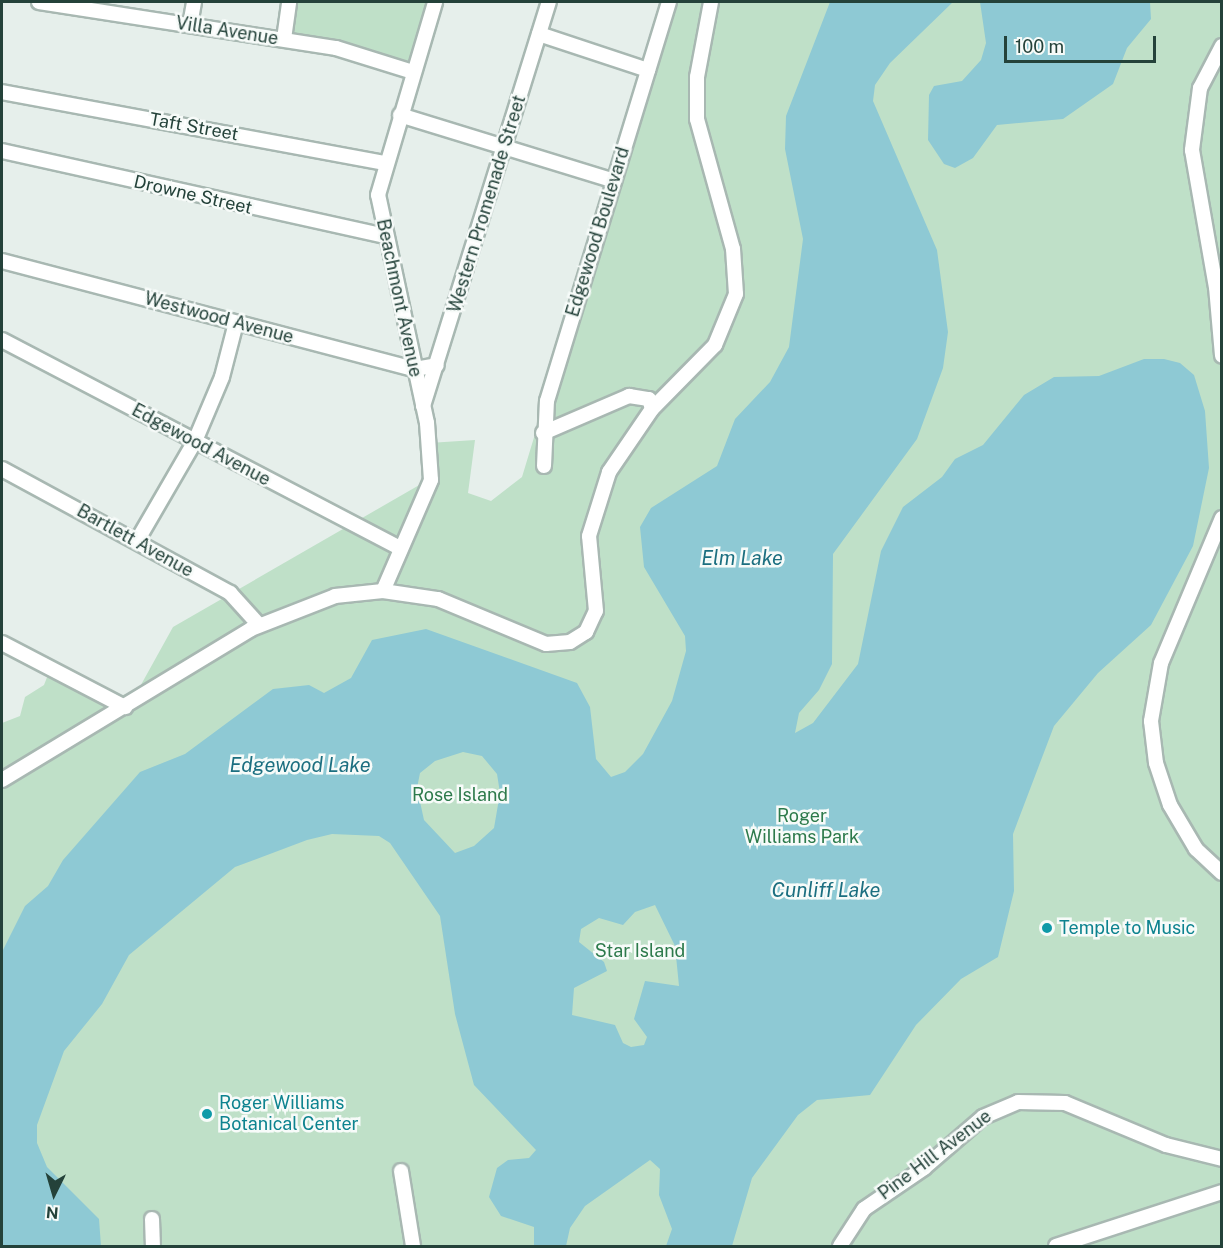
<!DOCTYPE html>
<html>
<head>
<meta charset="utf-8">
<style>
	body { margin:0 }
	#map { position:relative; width:1223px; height:1248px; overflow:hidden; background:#e6efeb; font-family:"Public Sans",sans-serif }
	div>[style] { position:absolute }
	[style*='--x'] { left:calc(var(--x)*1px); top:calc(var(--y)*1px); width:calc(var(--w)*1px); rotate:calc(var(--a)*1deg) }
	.green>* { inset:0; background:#bfe0c8 }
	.water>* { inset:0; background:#8ec9d4 }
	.roads { filter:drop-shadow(2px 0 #a8b8b2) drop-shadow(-2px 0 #a8b8b2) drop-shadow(0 2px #a8b8b2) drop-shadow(0 -2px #a8b8b2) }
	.minor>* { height:14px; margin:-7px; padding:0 7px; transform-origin:7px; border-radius:7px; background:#fff }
	.dots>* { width:16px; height:16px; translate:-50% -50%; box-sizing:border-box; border:3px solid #f7fbf9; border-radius:50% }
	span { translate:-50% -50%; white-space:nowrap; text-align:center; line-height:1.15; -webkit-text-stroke:5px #f7fbf9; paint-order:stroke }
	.street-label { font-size:18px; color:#24423a }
	.park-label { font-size:18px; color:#2d7a4b }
	.culture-label { font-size:18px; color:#0d838f }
	.left { translate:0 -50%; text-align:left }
	.water-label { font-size:20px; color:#1c6f80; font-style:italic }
	.frame { position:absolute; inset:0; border:3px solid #24423a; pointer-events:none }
	.north { position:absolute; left:24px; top:1164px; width:60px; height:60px; -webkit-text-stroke:4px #f7fbf9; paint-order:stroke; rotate:185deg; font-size:16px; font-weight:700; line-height:24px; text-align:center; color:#24423a }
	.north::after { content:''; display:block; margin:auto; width:21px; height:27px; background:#24423a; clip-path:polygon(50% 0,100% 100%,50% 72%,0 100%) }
	.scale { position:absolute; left:1004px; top:36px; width:152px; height:27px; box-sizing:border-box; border:3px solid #24423a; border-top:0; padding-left:8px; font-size:18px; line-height:21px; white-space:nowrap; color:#24423a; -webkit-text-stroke:4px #f7fbf9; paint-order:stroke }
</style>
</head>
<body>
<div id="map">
	<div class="green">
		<div style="clip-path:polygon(294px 2px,427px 2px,408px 66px,289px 37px)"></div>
		<div style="clip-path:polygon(666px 2px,1221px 2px,1221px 1246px,2px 1246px,2px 723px,20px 716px,25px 697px,44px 685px,51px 667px,109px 698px,137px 692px,173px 627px,428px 480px,429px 443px,475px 440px,468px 493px,491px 501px,522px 477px)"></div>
	</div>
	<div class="water">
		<div style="clip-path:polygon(evenodd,830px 2px,953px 2px,890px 63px,875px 85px,873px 101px,937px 250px,948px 332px,943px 368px,917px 439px,833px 554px,832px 664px,819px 690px,799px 713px,795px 733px,813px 723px,858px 664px,881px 551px,903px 507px,942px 477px,955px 459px,983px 445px,1024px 395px,1054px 377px,1099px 376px,1144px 359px,1164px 359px,1180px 363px,1194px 375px,1205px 411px,1209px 468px,1193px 546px,1151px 625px,1098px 673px,1054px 726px,1013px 834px,1014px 891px,998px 957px,961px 979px,916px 1025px,870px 1095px,817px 1100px,798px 1115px,752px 1178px,732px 1246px,666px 1246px,672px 1229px,659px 1195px,660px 1169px,650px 1160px,585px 1206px,570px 1228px,566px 1246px,534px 1246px,534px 1227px,501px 1216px,489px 1197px,497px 1168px,508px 1160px,529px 1158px,536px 1150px,474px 1085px,455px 1014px,440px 916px,390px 843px,379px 836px,332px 834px,307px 840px,235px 867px,129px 955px,102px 1004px,64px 1051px,37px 1125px,37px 1143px,47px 1167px,99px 1219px,101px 1246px,2px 1246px,2px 952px,25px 906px,48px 886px,63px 860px,140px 772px,185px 754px,273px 689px,309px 685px,324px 693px,351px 678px,372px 640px,426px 629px,577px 683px,590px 707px,596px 759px,611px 777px,625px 772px,643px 754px,672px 701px,686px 651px,685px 636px,644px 567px,640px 527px,651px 508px,717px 466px,735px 419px,770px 382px,789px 347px,803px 239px,785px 149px,786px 116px,830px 2px,463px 752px,482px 756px,497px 774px,500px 793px,494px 828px,474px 846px,455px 853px,424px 820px,417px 788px,420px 773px,435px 761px,463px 752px,830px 2px,655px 905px,675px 946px,679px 986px,645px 981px,634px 1019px,647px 1037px,644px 1045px,631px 1047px,623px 1043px,615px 1025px,572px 1015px,574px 988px,607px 971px,604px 962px,579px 942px,581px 929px,599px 918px,623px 925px,635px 912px,655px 905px)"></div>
		<div style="clip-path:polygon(980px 2px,1150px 2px,1151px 19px,1127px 48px,1113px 84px,1063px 119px,997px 125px,973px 158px,955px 168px,944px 164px,928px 140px,929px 95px,934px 86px,962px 81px,981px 60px,986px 43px)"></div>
	</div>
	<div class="roads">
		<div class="minor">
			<div style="--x:39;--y:2;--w:301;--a:8.8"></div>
			<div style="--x:336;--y:48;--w:81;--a:17.3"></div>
			<div style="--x:190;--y:25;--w:23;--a:-80"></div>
			<div style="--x:539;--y:34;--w:115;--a:18.3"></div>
			<div style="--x:284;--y:39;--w:37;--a:-82"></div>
			<div style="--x:1222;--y:46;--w:47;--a:117.6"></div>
			<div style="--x:1200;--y:88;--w:63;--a:97.4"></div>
			<div style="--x:1192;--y:150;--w:139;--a:80.1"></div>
			<div style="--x:1216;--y:287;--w:69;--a:85"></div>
			<div style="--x:2;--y:92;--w:391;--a:10.5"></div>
			<div style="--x:400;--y:115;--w:224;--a:17.1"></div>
			<div style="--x:2;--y:151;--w:392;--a:12.5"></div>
			<div style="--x:2;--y:261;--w:427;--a:14.7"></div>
			<div style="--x:415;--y:369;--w:22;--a:-10"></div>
			<div style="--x:2;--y:340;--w:450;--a:27.6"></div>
			<div style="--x:423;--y:406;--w:423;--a:-72.7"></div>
			<div style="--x:543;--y:433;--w:94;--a:-23.3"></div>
			<div style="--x:629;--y:396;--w:20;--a:9"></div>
			<div style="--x:649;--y:399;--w:10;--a:73"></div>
			<div style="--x:544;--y:466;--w:65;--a:-87.4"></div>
			<div style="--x:547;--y:401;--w:417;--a:-73"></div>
			<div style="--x:2;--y:469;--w:260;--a:28.5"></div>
			<div style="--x:230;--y:593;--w:43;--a:47.8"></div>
			<div style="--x:1222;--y:518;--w:157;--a:112.8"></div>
			<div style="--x:1161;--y:663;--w:59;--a:99.8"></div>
			<div style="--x:1151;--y:721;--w:42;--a:83.2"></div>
			<div style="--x:1156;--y:763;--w:44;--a:71.6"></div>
			<div style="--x:1170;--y:805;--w:51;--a:59.4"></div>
			<div style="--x:1196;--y:849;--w:35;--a:43"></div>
			<div style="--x:137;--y:541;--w:116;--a:-59.9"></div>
			<div style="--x:195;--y:441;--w:69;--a:-67.1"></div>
			<div style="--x:222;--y:377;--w:56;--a:-75.5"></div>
			<div style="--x:383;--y:591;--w:121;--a:-66.6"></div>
			<div style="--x:431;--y:480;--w:57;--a:-94"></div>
			<div style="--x:427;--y:423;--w:233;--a:-102.1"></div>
			<div style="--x:378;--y:195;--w:201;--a:-73.5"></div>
			<div style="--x:2;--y:643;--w:139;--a:27.5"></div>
			<div style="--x:2;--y:780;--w:291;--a:-31.2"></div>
			<div style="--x:251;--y:629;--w:90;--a:-21.4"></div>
			<div style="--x:335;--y:596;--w:48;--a:-5.9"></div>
			<div style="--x:383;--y:591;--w:56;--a:8.3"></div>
			<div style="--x:438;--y:599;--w:117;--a:22.6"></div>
			<div style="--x:546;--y:644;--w:24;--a:-5"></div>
			<div style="--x:570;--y:642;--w:19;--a:-32"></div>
			<div style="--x:586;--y:632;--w:23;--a:-65"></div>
			<div style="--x:596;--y:611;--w:75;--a:-95.3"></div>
			<div style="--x:589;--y:536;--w:67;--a:-72.6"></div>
			<div style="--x:609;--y:472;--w:76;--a:-55.7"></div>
			<div style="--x:652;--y:409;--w:90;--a:-45.5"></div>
			<div style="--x:715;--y:345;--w:55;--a:-67.6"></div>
			<div style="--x:736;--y:294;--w:45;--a:-93.8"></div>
			<div style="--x:733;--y:249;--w:135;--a:-105.5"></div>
			<div style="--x:697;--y:119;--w:42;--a:-90"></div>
			<div style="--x:697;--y:77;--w:76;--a:-79.4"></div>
			<div style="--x:401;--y:1171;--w:76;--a:80.9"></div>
			<div style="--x:152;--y:1219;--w:27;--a:88"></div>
			<div style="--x:840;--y:1246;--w:44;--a:-57"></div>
			<div style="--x:864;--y:1209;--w:73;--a:-34.3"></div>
			<div style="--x:924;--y:1168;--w:78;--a:-40.8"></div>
			<div style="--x:983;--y:1117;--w:38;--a:-23"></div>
			<div style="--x:1018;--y:1102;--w:47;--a:1.2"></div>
			<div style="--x:1065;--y:1103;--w:109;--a:22.6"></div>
			<div style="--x:1166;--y:1145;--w:58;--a:14"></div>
			<div style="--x:1056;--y:1246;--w:175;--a:-18"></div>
		</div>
	</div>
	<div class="dots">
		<div style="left:1047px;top:928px;background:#0f9aa8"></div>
		<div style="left:207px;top:1114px;background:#0f9aa8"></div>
	</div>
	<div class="street-label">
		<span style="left:227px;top:31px;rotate:9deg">Villa Avenue</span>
		<span style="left:194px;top:127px;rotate:10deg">Taft Street</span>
		<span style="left:193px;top:195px;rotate:13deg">Drowne Street</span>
		<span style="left:487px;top:204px;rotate:-73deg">Western Promenade Street</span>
		<span style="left:598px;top:232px;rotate:-73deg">Edgewood Boulevard</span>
		<span style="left:399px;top:298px;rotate:78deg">Beachmont Avenue</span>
		<span style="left:219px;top:318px;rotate:15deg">Westwood Avenue</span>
		<span style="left:201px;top:445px;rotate:28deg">Edgewood Avenue</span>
		<span style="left:135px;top:541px;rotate:29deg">Bartlett Avenue</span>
		<span style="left:935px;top:1155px;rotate:-37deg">Pine Hill Avenue</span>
	</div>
	<div class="park-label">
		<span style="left:460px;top:795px">Rose Island</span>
		<span style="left:802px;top:827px">Roger<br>Williams Park</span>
		<span style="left:640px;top:951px">Star Island</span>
	</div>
	<div class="culture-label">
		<span class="left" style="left:1059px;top:928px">Temple to Music</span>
		<span class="left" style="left:219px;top:1114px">Roger Williams<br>Botanical Center</span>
	</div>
	<div class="water-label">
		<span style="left:742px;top:558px">Elm Lake</span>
		<span style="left:300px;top:765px">Edgewood Lake</span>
		<span style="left:826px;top:890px">Cunliff Lake</span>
	</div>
	<div class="frame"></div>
	<div class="north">N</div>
	<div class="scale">100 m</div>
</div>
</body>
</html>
